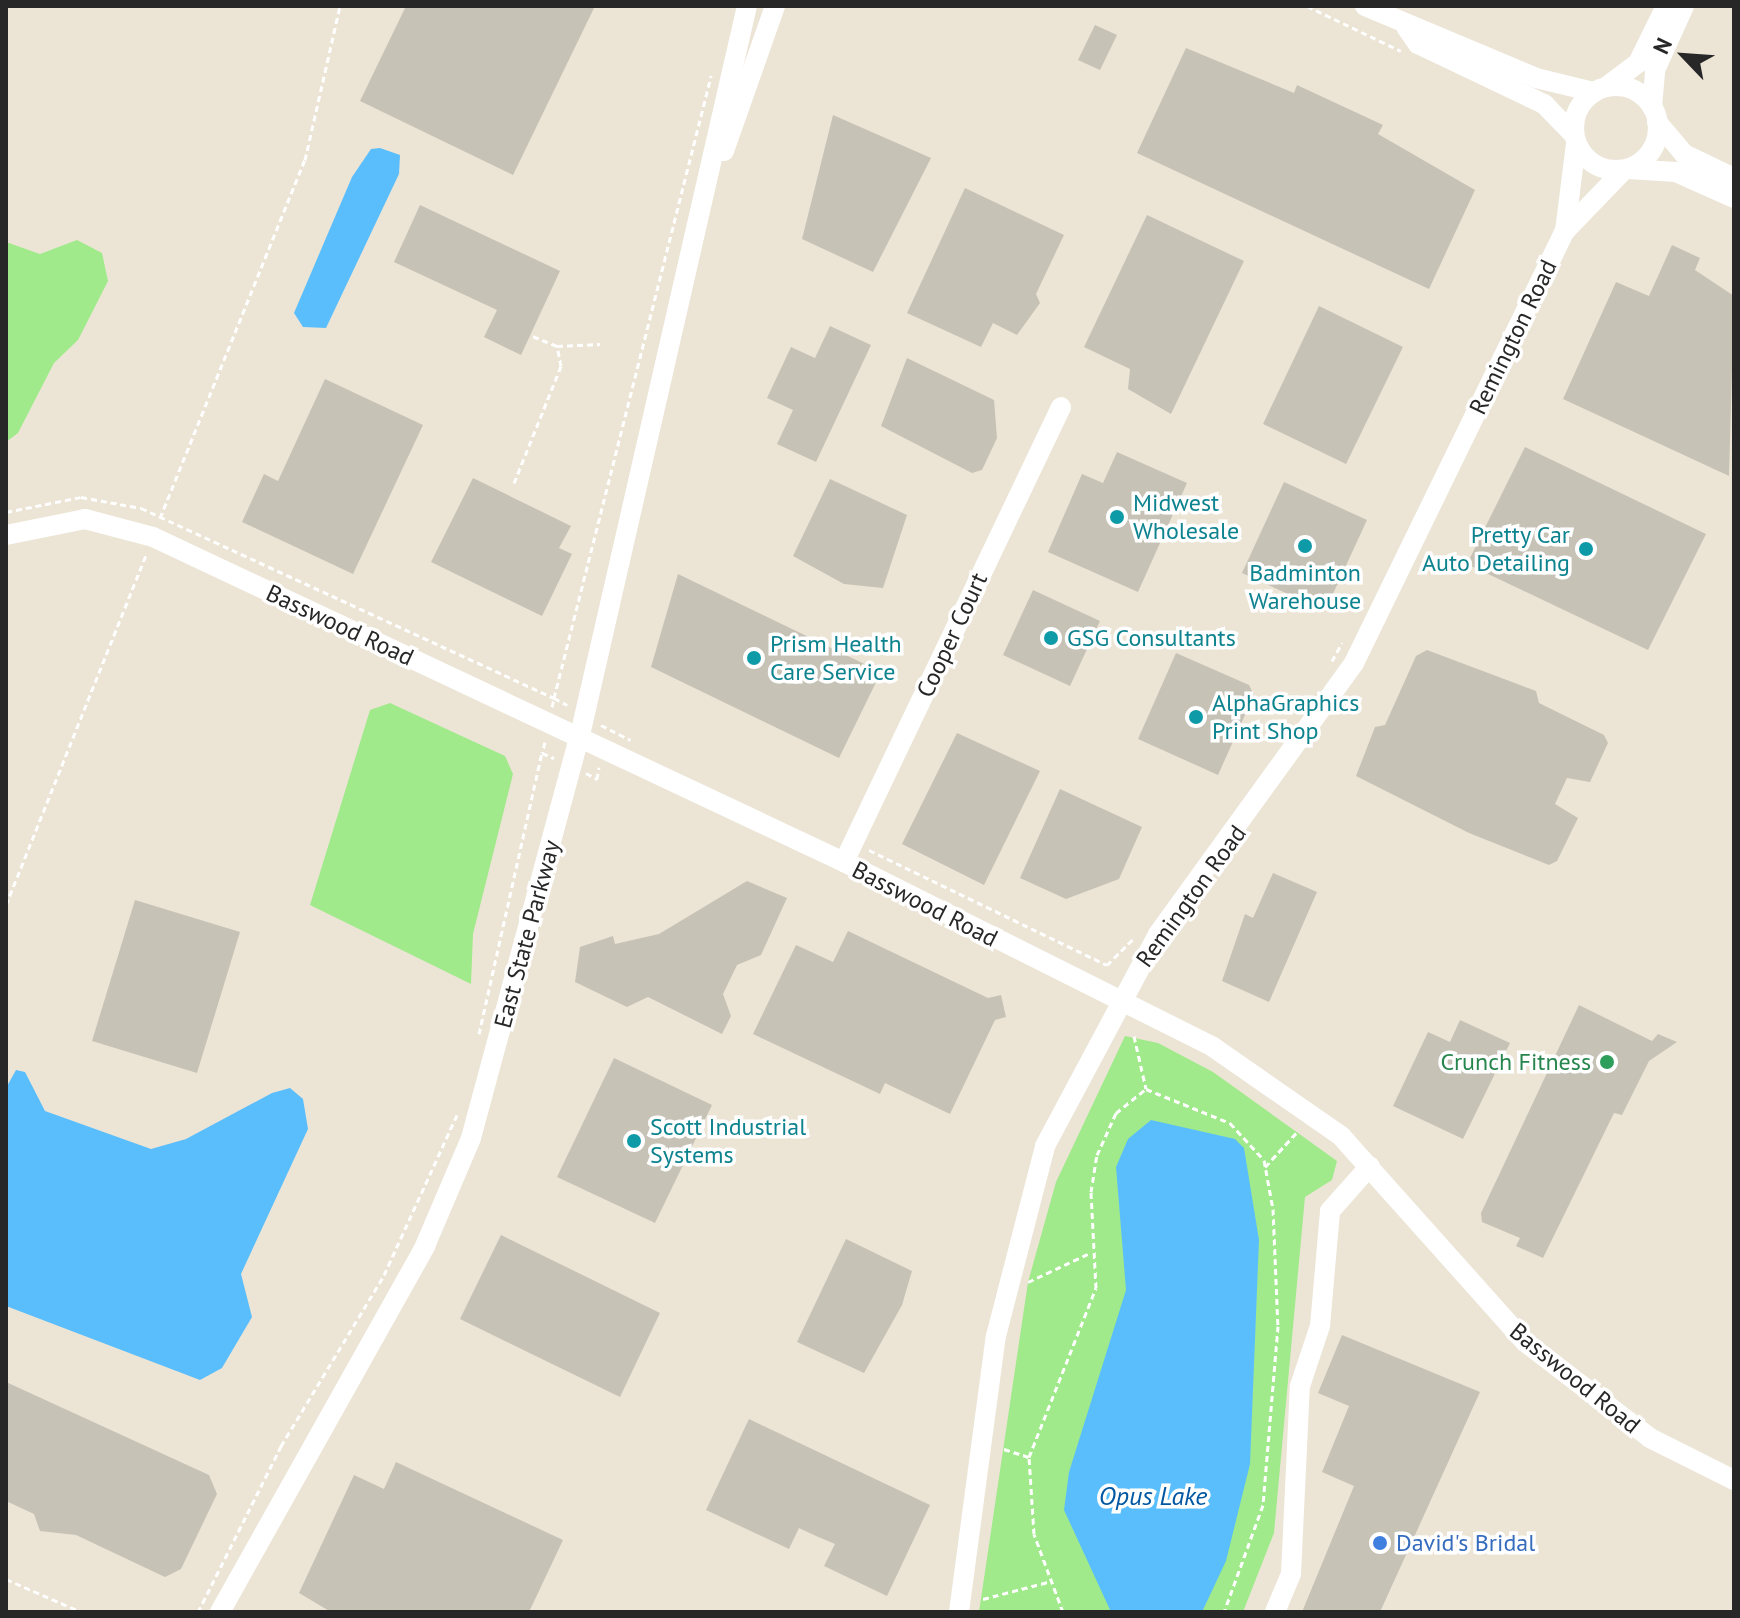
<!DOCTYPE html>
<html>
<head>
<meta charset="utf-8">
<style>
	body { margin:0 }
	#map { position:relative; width:1740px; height:1618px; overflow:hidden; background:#ece5d6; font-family:"PT Sans",sans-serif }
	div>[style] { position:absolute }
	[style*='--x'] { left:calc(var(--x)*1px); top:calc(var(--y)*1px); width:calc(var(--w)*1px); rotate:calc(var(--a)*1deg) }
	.green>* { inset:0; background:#a0ea8b }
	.water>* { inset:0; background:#5bbefc }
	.building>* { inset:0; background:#c7c2b6 }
	.path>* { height:3px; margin-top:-1.5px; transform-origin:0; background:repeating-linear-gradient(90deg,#fff 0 6px,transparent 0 10px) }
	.minor>* { height:20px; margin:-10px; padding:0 10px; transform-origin:10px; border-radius:10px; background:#fff }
	.minor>.ring { margin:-10px; padding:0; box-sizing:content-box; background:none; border:20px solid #fff; border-radius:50% }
	.dots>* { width:22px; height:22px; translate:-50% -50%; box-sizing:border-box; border:4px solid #fff; border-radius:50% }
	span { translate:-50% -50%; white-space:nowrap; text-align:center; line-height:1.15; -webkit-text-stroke:7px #fff; paint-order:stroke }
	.street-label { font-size:24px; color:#272727 }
	.culture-label { font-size:24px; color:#0d838f }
	.left { translate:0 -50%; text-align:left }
	.right { translate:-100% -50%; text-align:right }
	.leisure-label { font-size:24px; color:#27864d }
	.shop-label { font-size:24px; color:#366cbe }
	.water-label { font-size:26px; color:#0057a2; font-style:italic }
	.frame { position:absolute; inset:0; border:8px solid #272727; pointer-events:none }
	.north { position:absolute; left:1644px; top:16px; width:80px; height:80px; -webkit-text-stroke:6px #fff; paint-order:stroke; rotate:295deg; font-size:22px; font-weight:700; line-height:32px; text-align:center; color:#272727 }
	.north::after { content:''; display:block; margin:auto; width:28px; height:36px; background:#272727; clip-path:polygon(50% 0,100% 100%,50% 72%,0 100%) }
</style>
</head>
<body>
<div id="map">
	<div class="green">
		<div style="clip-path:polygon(77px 240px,102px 253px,108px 281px,78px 340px,54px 363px,18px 433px,6px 442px,6px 242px,40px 254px)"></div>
		<div style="clip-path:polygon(390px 703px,505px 756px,513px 774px,473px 934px,471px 984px,310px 905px,370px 710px)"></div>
		<div style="clip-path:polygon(1125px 1036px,1158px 1043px,1213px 1072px,1337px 1161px,1332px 1180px,1305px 1197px,1274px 1533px,1243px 1612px,979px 1612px,1028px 1282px,1056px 1182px)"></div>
	</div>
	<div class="water">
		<div style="clip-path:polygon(380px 148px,400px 155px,399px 174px,326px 328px,303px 327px,294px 313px,352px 177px,371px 149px)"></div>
		<div style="clip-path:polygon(16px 1070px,25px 1072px,45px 1111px,151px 1149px,186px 1139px,272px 1093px,290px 1088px,303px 1099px,308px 1129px,241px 1274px,252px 1317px,222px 1368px,200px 1380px,6px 1306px,6px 1088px)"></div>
		<div style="clip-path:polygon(1151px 1120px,1235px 1139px,1244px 1148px,1259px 1240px,1250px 1464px,1226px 1561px,1202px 1612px,1111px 1612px,1064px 1510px,1069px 1472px,1126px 1290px,1116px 1167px,1128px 1139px)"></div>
	</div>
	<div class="building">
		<div style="clip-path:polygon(406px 6px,595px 6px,513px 175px,360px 101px)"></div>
		<div style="clip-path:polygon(1095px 25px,1117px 35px,1100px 70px,1078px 60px)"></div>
		<div style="clip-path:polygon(1186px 48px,1294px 93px,1297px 85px,1383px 125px,1378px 134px,1475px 190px,1429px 289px,1137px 153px)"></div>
		<div style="clip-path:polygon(833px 115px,931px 158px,873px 272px,802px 239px)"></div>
		<div style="clip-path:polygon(965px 188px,1064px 235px,1036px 294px,1040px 303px,1017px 335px,993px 323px,981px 347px,907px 313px)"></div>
		<div style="clip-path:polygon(420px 205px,560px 271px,521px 355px,484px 337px,497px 310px,394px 262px)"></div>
		<div style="clip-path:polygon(1147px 215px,1244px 261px,1171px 414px,1128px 389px,1130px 369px,1084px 347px)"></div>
		<div style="clip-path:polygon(1672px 245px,1700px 258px,1695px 270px,1734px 296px,1729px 476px,1563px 399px,1616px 282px,1649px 296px)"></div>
		<div style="clip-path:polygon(1319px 306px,1403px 347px,1346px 464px,1263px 424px)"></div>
		<div style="clip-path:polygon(830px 326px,871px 345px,816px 462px,777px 444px,793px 410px,767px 398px,791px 347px,815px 358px)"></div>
		<div style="clip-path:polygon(907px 358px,994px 400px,997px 438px,982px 470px,972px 473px,881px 426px)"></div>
		<div style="clip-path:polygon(325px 379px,423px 425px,353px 574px,242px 522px,264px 474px,278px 481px)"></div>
		<div style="clip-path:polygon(1525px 447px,1706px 534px,1648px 650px,1467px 564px)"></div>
		<div style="clip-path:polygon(1117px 452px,1187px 483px,1138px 592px,1048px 552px,1082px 474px,1103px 483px)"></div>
		<div style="clip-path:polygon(473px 478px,571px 526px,559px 548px,572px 554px,542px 616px,431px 562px)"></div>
		<div style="clip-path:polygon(830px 479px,907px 515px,883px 588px,844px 584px,793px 556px)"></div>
		<div style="clip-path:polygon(1284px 482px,1367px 520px,1325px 611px,1242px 573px)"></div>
		<div style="clip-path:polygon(678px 574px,881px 672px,839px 758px,651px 667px)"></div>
		<div style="clip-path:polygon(1033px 590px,1100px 621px,1070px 686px,1003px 655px)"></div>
		<div style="clip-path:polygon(1427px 650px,1536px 691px,1539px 703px,1604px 735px,1608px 743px,1590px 782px,1567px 778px,1555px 804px,1578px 818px,1557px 861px,1549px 865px,1469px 833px,1356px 776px,1375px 727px,1385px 725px,1416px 656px)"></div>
		<div style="clip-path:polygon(1176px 653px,1249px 685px,1254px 695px,1218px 775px,1138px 739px)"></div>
		<div style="clip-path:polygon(957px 733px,1040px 771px,984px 885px,902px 844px)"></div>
		<div style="clip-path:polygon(1060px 789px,1142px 827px,1119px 879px,1066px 899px,1020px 878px)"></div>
		<div style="clip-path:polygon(1273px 873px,1317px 892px,1269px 1002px,1222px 981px,1245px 914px,1253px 918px)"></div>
		<div style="clip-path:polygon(747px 881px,787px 898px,761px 955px,737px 965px,723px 994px,731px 1016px,722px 1034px,648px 997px,627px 1007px,575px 982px,580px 947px,613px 936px,615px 944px,659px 934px)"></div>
		<div style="clip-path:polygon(135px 900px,240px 932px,197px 1073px,92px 1041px)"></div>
		<div style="clip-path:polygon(848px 931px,988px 998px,1001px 995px,1006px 1017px,995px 1020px,950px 1114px,885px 1083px,880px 1094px,753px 1034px,796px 945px,833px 962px)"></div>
		<div style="clip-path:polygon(1579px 1005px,1652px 1041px,1658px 1034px,1677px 1042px,1649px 1061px,1622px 1115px,1614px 1113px,1543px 1258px,1516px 1246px,1520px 1238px,1482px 1222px,1481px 1213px)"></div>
		<div style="clip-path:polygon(1460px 1020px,1510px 1043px,1463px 1139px,1393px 1106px,1428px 1032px,1450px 1042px)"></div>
		<div style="clip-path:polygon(614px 1058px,712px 1105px,655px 1223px,557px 1177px)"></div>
		<div style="clip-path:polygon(501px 1235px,660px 1313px,620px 1397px,460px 1319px)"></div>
		<div style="clip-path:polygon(846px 1239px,912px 1271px,902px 1305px,864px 1373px,797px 1342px)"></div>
		<div style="clip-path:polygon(1342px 1335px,1480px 1392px,1380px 1612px,1302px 1612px,1354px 1486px,1322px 1472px,1349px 1406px,1318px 1393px)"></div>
		<div style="clip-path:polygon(6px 1382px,209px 1475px,217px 1494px,181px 1569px,165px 1577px,76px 1535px,40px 1531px,34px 1514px,6px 1501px)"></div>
		<div style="clip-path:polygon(749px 1419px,930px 1505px,887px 1596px,824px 1566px,835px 1544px,816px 1536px,799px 1528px,789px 1549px,706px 1510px)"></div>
		<div style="clip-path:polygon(396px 1462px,563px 1540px,529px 1612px,331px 1612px,299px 1593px,354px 1475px,384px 1489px)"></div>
	</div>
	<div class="path">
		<div style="--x:1307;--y:6;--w:104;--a:25.6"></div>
		<div style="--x:557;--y:346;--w:43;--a:-2.7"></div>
		<div style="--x:514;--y:483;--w:126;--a:-68.1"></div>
		<div style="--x:561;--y:366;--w:20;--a:-101"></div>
		<div style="--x:557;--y:346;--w:29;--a:-158"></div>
		<div style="--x:6;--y:512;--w:76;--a:-11.3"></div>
		<div style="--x:81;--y:497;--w:61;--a:10.4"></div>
		<div style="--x:141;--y:508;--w:455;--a:24.7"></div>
		<div style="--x:554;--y:698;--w:642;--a:-75.83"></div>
		<div style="--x:160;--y:518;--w:386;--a:-68"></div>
		<div style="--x:305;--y:160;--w:158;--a:-77.2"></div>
		<div style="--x:1332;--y:661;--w:21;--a:-61"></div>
		<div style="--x:552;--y:707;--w:9;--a:-77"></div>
		<div style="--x:554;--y:698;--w:15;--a:28"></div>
		<div style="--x:601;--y:725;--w:33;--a:27"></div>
		<div style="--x:545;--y:742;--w:11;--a:105"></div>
		<div style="--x:542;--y:753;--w:13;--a:23"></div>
		<div style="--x:586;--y:773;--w:13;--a:29"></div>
		<div style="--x:597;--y:779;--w:12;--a:-81"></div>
		<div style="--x:869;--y:850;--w:264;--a:25.8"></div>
		<div style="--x:1107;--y:965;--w:40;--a:-45"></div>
		<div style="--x:6;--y:905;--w:377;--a:-68.2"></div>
		<div style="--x:479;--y:1034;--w:288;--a:-77.4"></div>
		<div style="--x:1134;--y:1036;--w:54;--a:77.2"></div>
		<div style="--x:1265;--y:1167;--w:49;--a:-47.5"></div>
		<div style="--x:1028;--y:1282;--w:68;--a:-25.1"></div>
		<div style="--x:1004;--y:1449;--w:26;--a:18"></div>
		<div style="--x:6;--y:1579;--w:82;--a:23.7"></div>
		<div style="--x:983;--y:1599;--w:67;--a:-14.7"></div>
		<div style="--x:198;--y:1612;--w:186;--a:-63.4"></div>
		<div style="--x:281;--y:1446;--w:200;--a:-58.9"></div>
		<div style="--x:384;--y:1275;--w:176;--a:-65.5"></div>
		<div style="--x:1063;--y:1612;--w:83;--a:-110.4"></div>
		<div style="--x:1034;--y:1534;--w:77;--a:-93.7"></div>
		<div style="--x:1029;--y:1457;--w:182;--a:-68.4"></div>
		<div style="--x:1096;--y:1288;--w:96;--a:-93"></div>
		<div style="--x:1091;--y:1192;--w:37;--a:-81"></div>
		<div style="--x:1097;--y:1155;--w:46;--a:-65.7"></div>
		<div style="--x:1116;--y:1113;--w:38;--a:-39"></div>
		<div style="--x:1146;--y:1089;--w:91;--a:22"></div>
		<div style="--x:1230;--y:1123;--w:50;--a:47.4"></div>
		<div style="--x:1264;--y:1160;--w:50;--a:79.6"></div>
		<div style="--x:1273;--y:1209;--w:117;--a:87.6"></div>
		<div style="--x:1278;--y:1326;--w:180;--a:94.8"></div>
		<div style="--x:1263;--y:1505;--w:114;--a:110"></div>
	</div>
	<div class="minor">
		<div style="--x:1365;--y:6;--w:186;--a:22.8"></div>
		<div style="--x:1536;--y:78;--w:60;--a:13.6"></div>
		<div style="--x:1406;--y:27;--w:21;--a:55"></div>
		<div style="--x:1418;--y:44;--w:140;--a:25.5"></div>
		<div style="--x:1544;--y:104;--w:43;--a:45.9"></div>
		<div class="ring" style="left:1574px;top:86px;width:64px;height:64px"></div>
		<div style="--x:1606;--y:87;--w:40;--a:-37"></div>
		<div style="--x:1638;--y:63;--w:64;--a:-63.8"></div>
		<div style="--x:1652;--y:107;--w:37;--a:-85"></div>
		<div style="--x:1655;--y:70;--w:70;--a:-65.6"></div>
		<div style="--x:1657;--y:122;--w:42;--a:49.8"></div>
		<div style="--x:1684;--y:154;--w:55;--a:25.6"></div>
		<div style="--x:724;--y:151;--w:154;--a:-70.6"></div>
		<div style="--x:1628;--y:169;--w:48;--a:3.6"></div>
		<div style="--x:1676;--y:172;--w:64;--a:24.1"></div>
		<div style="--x:1565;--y:231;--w:85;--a:-46"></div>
		<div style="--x:6;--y:535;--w:81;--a:-11.4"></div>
		<div style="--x:85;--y:519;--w:70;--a:14.8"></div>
		<div style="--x:153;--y:537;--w:764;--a:25.19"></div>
		<div style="--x:844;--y:862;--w:413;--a:26.6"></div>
		<div style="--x:1213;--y:1047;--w:156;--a:34.8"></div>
		<div style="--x:1341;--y:1136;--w:276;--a:48.2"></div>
		<div style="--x:1525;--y:1342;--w:158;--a:37.5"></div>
		<div style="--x:1650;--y:1438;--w:94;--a:26.6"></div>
		<div style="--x:844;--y:862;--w:504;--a:-64.5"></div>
		<div style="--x:220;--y:1612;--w:420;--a:-60.7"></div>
		<div style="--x:425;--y:1246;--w:117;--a:-66.9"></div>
		<div style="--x:471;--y:1138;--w:417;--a:-74.9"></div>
		<div style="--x:580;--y:735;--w:748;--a:-77.1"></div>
		<div style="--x:959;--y:1612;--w:278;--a:-82.4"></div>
		<div style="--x:996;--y:1336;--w:196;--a:-75.5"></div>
		<div style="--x:1045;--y:1146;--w:240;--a:-61.9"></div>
		<div style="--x:1158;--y:934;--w:334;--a:-54.1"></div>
		<div style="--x:1354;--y:663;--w:481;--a:-64"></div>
		<div style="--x:1565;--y:231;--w:88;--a:-82.8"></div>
		<div style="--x:1275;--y:1612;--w:41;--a:-67.2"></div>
		<div style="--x:1291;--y:1574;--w:188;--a:-87.3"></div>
		<div style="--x:1300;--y:1386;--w:63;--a:-71.6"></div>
		<div style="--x:1320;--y:1326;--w:115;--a:-85"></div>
		<div style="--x:1330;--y:1211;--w:60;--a:-48.4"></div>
	</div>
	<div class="dots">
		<div style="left:1117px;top:517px;background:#0f9aa8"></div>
		<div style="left:1305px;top:546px;background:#0f9aa8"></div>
		<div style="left:1586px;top:549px;background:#0f9aa8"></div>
		<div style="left:1051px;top:638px;background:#0f9aa8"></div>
		<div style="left:754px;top:658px;background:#0f9aa8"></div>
		<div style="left:1196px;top:717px;background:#0f9aa8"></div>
		<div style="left:1607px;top:1062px;background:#2e9e5b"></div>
		<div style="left:634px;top:1141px;background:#0f9aa8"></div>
		<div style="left:1380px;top:1543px;background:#3f7fe0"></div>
	</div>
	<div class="street-label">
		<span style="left:1513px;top:337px;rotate:-64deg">Remington Road</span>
		<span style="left:340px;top:625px;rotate:25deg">Basswood Road</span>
		<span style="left:952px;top:635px;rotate:-65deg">Cooper Court</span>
		<span style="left:1191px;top:896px;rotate:-54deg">Remington Road</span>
		<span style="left:925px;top:904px;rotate:27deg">Basswood Road</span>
		<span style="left:527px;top:934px;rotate:-75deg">East State Parkway</span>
		<span style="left:1575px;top:1378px;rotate:39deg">Basswood Road</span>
	</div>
	<div class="culture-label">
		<span class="left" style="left:1133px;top:517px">Midwest<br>Wholesale</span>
		<span class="right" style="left:1570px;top:549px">Pretty Car<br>Auto Detailing</span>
		<span style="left:1305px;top:587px">Badminton<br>Warehouse</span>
		<span class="left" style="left:1067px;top:638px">GSG Consultants</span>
		<span class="left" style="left:770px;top:658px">Prism Health<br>Care Service</span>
		<span class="left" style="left:1212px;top:717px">AlphaGraphics<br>Print Shop</span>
		<span class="left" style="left:650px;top:1141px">Scott Industrial<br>Systems</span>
	</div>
	<div class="leisure-label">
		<span class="right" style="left:1591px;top:1062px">Crunch Fitness</span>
	</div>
	<div class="shop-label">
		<span class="left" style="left:1396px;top:1543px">David's Bridal</span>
	</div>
	<div class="water-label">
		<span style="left:1153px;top:1496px">Opus Lake</span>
	</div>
	<div class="frame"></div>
	<div class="north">N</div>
</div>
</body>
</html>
